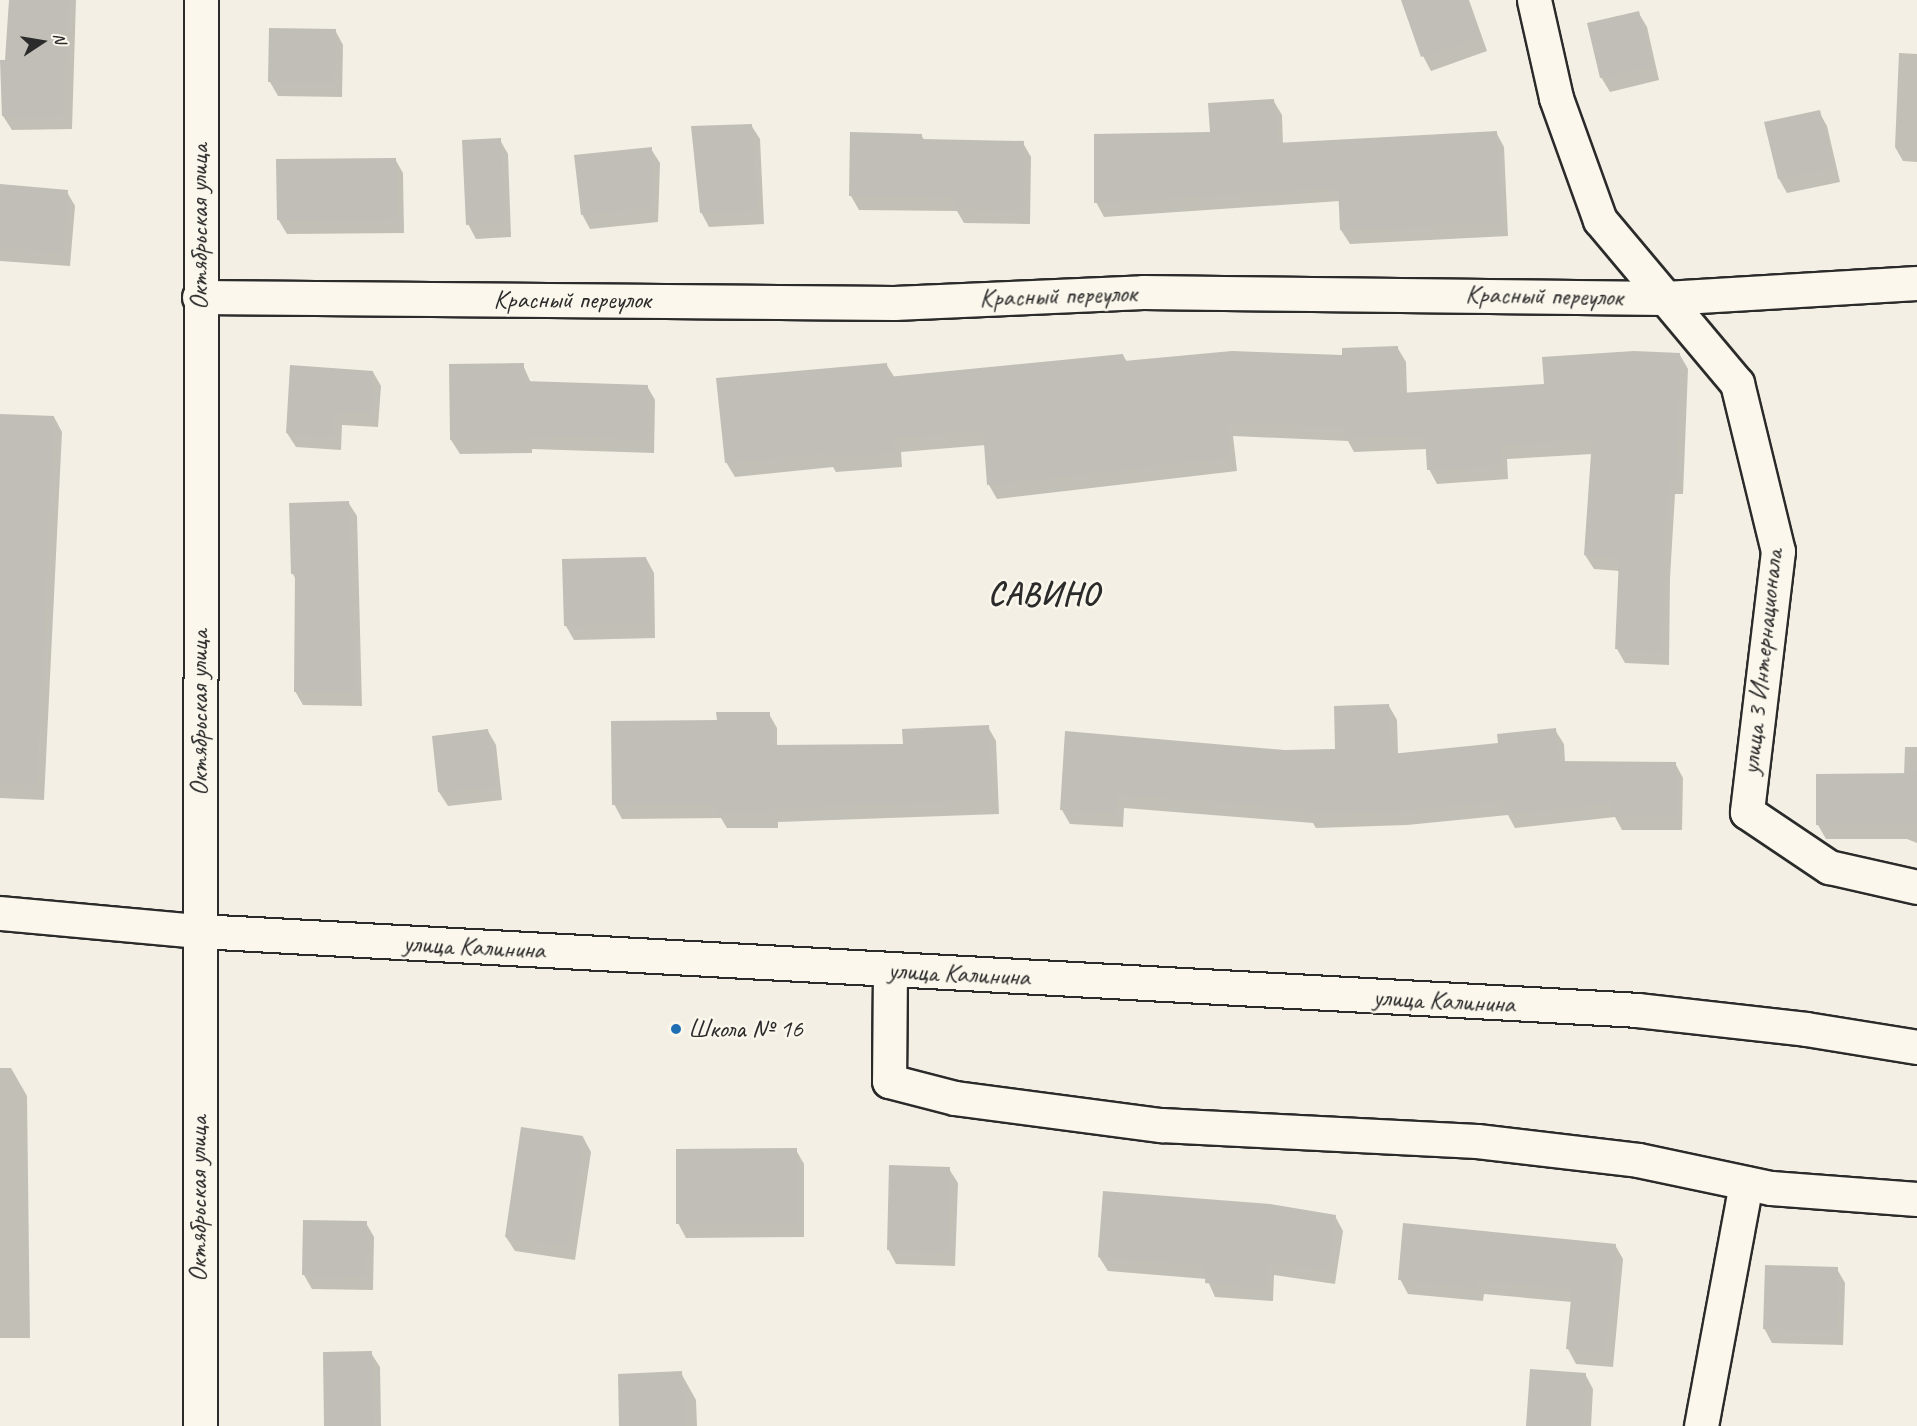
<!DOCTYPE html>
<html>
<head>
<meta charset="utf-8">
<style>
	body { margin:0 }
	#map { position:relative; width:1917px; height:1426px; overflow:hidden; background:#f3efe4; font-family:Caveat,sans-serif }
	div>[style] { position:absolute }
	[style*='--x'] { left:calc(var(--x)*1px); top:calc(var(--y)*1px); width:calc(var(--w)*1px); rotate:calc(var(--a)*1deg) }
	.shadow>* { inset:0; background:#0003 }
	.building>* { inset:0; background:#c0beb6 }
	.roads { filter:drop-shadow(2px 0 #2b2b2b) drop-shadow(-2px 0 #2b2b2b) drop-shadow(0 2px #2b2b2b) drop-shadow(0 -2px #2b2b2b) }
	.minor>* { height:33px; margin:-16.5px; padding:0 16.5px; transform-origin:16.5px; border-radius:16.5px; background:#fbf7ec }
	.major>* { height:33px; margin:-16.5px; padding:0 16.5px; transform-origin:16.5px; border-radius:16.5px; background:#fbf7ec }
	.dots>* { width:16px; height:16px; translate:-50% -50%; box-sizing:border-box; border:3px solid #fbf7ec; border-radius:50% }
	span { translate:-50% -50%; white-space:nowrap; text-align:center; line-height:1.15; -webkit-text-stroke:5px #fbf7ec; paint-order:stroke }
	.street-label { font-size:26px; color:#2b2b2b }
	.poi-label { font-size:26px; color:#2b2b2b }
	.left { translate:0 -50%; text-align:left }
	.district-label { font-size:32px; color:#2b2b2b; font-weight:700; letter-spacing:1.5px }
	.north { position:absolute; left:12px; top:12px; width:60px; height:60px; -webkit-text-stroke:4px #fbf7ec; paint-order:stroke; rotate:78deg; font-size:16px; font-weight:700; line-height:24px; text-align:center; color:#2b2b2b }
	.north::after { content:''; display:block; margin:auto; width:21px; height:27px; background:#2b2b2b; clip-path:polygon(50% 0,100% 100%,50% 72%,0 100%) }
</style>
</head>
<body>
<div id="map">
	<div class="shadow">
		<div style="clip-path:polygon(10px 0,76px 0,72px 129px,12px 130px,3px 116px,2px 62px,6px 61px)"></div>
		<div style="clip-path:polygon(1427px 0,1469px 0,1487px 51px,1431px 71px,1423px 56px)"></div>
		<div style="clip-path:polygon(1638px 12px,1647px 27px,1659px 80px,1610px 92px,1601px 77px)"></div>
		<div style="clip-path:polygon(335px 30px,343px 45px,342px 97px,278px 96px,270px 82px)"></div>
		<div style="clip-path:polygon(1899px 53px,1917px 54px,1917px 162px,1903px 161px,1895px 147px)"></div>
		<div style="clip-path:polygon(1273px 100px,1282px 115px,1283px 145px,1496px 132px,1504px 147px,1508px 236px,1350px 244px,1341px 230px,1340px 201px,1104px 217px,1096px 202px)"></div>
		<div style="clip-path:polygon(1819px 112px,1827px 126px,1840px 182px,1787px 193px,1779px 179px,1766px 123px)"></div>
		<div style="clip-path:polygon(751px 125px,760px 139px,764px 224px,709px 227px,701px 212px)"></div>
		<div style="clip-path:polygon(921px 135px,925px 141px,1023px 143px,1031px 157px,1030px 224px,964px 223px,957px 211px,859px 210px,851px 196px)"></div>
		<div style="clip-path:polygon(500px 140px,508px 154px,511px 237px,476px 239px,468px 224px)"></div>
		<div style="clip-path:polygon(651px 149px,660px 163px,658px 222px,590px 229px,582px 214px)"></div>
		<div style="clip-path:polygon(395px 159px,403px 173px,404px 233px,287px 234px,278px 219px)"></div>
		<div style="clip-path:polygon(0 186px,67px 192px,75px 206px,70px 266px,0 261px)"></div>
		<div style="clip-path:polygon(1397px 347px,1406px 362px,1407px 394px,1545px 386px,1680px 355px,1688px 369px,1683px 494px,1675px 494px,1670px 578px,1669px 665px,1625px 663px,1617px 649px,1620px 571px,1594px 569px,1585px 555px,1592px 454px,1507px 459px,1508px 479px,1437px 484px,1429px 469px,1427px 449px,1354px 452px,1348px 441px,1233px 436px,1237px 471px,997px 499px,989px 485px,986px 445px,901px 452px,902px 467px,836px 472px,833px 467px,735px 477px,726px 462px,886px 364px,895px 378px,1123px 355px,1127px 362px,1344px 356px)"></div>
		<div style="clip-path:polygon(523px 365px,531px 383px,647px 386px,655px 400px,654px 453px,532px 449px,532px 453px,460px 454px,451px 440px)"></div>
		<div style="clip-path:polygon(373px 372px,381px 386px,378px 427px,342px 425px,341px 450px,296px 447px,287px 433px)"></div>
		<div style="clip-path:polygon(0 415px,54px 417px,62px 432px,44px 800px,0 798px)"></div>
		<div style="clip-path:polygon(348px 502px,357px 516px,362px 706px,303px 705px,295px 691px,296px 580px,293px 574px)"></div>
		<div style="clip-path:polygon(646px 558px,654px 573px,655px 638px,574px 640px,566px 626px)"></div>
		<div style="clip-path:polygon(1389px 706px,1397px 720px,1398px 754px,1499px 744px,1555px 730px,1564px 744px,1565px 762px,1675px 763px,1683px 778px,1682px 830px,1622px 830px,1615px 817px,1515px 828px,1508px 815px,1407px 825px,1316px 828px,1313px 823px,1124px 808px,1123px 827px,1070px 824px,1062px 810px,1066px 732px,1285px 752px,1337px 750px)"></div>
		<div style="clip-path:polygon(769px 714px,777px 728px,777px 747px,905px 746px,988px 727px,996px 741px,999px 814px,778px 822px,778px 828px,727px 828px,721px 818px,622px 819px,614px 804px,718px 721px)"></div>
		<div style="clip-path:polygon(488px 731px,496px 745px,502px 800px,448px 806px,439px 792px)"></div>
		<div style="clip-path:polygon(1905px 747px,1917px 747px,1917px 843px,1907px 839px,1826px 839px,1818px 825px,1904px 775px)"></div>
		<div style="clip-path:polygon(0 1068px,11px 1068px,27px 1096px,30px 1338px,0 1338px)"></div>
		<div style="clip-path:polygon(583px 1137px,591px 1152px,575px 1260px,515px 1251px,506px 1237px)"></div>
		<div style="clip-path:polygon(796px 1150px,804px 1164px,804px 1237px,686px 1238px,678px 1223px)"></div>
		<div style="clip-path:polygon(949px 1169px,958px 1183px,955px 1266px,896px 1264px,888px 1249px)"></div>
		<div style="clip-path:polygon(1335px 1216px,1343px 1231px,1335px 1284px,1274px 1275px,1273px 1301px,1215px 1297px,1207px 1279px,1108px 1271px,1099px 1257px)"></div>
		<div style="clip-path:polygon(366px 1223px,374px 1237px,373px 1290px,312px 1289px,304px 1275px)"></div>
		<div style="clip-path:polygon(1615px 1245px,1623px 1259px,1613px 1367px,1576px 1364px,1568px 1349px,1572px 1302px,1484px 1294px,1483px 1301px,1408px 1294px,1400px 1279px)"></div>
		<div style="clip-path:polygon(1837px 1269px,1845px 1283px,1843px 1345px,1772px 1343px,1764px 1328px)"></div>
		<div style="clip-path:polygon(371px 1353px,380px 1367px,381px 1426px,326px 1426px)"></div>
		<div style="clip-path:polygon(681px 1373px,696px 1400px,697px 1426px,621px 1426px)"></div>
		<div style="clip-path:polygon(1585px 1374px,1593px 1389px,1591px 1426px,1528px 1426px)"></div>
	</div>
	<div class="building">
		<div style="clip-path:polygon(9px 0,67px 0,64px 115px,2px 116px,0 60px,5px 60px)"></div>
		<div style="clip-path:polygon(1401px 0,1467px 0,1480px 37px,1421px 57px)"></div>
		<div style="clip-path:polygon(1639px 11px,1652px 66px,1600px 78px,1587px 23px)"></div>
		<div style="clip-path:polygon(269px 28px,336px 29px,334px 83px,268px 82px)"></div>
		<div style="clip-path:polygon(1274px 99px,1277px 143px,1497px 131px,1500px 222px,1340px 230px,1338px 187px,1094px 203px,1094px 134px,1210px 132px,1208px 103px)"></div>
		<div style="clip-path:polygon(1820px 110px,1833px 167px,1778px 179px,1764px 122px)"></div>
		<div style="clip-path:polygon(752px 124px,756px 210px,700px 213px,691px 126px)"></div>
		<div style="clip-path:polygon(850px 132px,922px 134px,922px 139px,1024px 141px,1023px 210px,954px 209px,954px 197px,849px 196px)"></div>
		<div style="clip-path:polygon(501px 138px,504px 223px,466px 225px,462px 140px)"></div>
		<div style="clip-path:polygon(652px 147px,651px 207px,581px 215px,574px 155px)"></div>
		<div style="clip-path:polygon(396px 158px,396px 219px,277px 220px,276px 159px)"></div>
		<div style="clip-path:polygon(0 184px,68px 190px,62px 253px,0 247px)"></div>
		<div style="clip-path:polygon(1398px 346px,1400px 393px,1544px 384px,1542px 357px,1634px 351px,1680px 353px,1675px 481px,1668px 480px,1662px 567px,1665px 567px,1661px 652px,1615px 649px,1619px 558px,1584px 555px,1592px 439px,1500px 445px,1501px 465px,1427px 470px,1425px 435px,1345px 438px,1344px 427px,1226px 423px,1230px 457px,987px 485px,983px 430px,893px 438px,895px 453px,826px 458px,826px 453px,725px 463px,716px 378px,887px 363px,888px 377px,1123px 354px,1124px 361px,1232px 351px,1342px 355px,1342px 348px)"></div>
		<div style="clip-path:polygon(524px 363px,524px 381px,648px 385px,647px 439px,524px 435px,524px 439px,450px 440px,449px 364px)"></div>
		<div style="clip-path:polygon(290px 365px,373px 371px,371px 413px,335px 411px,333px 436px,286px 433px)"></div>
		<div style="clip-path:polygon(0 414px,54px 416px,36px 786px,0 784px)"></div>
		<div style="clip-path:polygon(349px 501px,355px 692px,294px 692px,295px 574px,291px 574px,289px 503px)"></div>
		<div style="clip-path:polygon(646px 557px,648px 624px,564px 626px,562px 559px)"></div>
		<div style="clip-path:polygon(1389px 704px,1391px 754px,1498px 743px,1497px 734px,1556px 728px,1559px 761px,1676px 762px,1675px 816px,1612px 816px,1612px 803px,1505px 814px,1504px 801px,1399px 811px,1306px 814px,1306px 809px,1117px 794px,1115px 813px,1060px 810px,1065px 731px,1285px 750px,1335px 749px,1334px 706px)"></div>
		<div style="clip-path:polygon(716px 712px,770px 712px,770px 745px,903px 744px,902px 729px,989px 725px,992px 800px,770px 808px,770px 814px,717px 814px,717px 804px,612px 805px,611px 721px,717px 720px)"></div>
		<div style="clip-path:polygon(488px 729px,495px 786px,438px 792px,432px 736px)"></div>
		<div style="clip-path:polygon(1917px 773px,1917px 825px,1816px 825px,1816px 774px)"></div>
		<div style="clip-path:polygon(521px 1127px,583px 1136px,567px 1246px,505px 1237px)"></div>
		<div style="clip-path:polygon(797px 1148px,797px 1223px,676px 1224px,676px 1149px)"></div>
		<div style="clip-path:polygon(889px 1165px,950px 1167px,947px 1252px,887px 1250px)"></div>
		<div style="clip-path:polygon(1103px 1191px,1270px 1204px,1336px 1215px,1328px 1270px,1267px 1261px,1265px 1288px,1205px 1283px,1206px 1265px,1098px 1257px)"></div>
		<div style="clip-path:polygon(303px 1220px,367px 1221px,366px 1276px,302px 1275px)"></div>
		<div style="clip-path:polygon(1403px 1223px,1616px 1244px,1605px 1353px,1566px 1349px,1572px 1289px,1476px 1280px,1476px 1287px,1398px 1280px)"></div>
		<div style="clip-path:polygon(1765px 1265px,1838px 1267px,1836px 1331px,1763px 1329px)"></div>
		<div style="clip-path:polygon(372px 1351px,373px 1426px,324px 1426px,323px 1352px)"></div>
		<div style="clip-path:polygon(1530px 1369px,1586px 1373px,1582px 1426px,1526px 1426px)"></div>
		<div style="clip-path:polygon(682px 1371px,684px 1426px,619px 1426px,618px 1374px)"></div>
	</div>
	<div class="roads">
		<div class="minor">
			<div style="--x:1534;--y:0;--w:100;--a:77.3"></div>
			<div style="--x:1556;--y:98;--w:130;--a:70.2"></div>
			<div style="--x:1600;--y:220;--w:213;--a:50"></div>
			<div style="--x:1737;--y:383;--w:173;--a:76.3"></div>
			<div style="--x:1778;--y:551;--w:263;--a:96.8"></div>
			<div style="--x:1747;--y:812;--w:99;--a:33.9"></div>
			<div style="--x:1829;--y:867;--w:90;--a:12.8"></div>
			<div style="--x:199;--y:297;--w:695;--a:0.49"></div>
			<div style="--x:894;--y:303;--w:249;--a:-2.5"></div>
			<div style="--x:1143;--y:292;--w:522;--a:0.66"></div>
			<div style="--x:1665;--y:298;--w:252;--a:-3.4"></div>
			<div style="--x:890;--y:970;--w:111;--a:90.5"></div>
			<div style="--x:889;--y:1081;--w:68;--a:14.4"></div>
			<div style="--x:955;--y:1098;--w:208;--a:7.5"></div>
			<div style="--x:1161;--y:1125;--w:316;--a:2.9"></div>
			<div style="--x:1477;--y:1141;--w:162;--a:6.7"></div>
			<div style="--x:1638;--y:1160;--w:136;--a:11.9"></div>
			<div style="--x:1771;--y:1188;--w:146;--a:4.3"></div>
			<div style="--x:200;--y:1426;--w:1426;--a:-89.96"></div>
			<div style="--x:1701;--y:1426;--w:247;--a:-79.5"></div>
		</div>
		<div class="major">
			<div style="--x:0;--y:913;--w:200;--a:5.2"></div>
			<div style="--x:199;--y:931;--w:1440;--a:3.14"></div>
			<div style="--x:1637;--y:1010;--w:170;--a:6.4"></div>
			<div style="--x:1806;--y:1029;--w:112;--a:9.2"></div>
		</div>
	</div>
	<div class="dots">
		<div style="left:676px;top:1029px;background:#1f6fb2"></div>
	</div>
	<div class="street-label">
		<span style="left:199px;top:227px;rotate:-90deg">Октябрьская улица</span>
		<span style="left:1058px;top:296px;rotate:-2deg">Красный переулок</span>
		<span style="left:1544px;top:296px;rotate:1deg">Красный переулок</span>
		<span style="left:572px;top:300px">Красный переулок</span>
		<span style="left:1762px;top:662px;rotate:-84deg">улица 3 Интернационала</span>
		<span style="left:199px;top:713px;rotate:-90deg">Октябрьская улица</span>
		<span style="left:474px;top:947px;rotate:3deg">улица Калинина</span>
		<span style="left:959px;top:974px;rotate:3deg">улица Калинина</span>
		<span style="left:1444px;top:1001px;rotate:3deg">улица Калинина</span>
		<span style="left:198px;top:1199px;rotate:-90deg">Октябрьская улица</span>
	</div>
	<div class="poi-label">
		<span class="left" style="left:688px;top:1029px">Школа № 16</span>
	</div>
	<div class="district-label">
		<span style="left:1044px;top:594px">САВИНО</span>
	</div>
	<div class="north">N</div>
</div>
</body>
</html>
